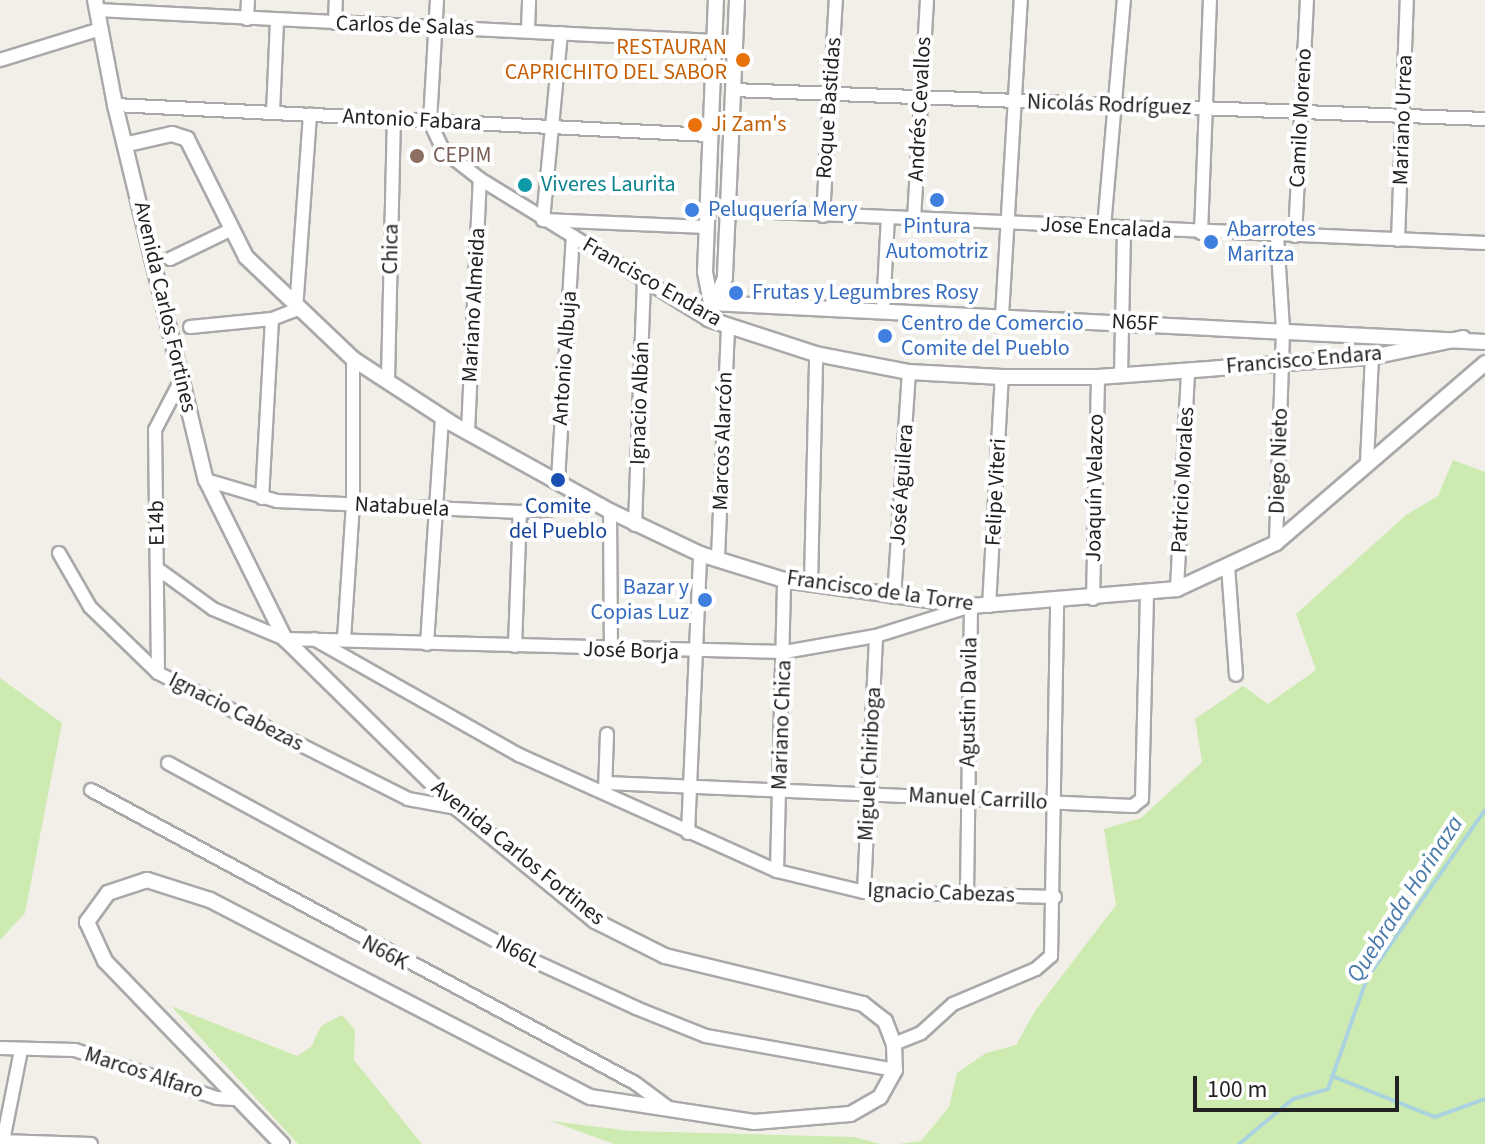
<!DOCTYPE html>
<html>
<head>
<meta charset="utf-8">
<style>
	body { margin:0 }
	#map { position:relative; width:1485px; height:1144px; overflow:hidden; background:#f2efe9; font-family:"Source Sans 3",sans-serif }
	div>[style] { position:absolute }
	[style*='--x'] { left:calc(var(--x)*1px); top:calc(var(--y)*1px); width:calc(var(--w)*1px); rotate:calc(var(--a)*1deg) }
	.grass>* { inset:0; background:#cdebb0 }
	.stream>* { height:4px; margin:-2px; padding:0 2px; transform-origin:2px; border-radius:2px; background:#aad3df }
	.roads { filter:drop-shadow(2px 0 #a9a9a9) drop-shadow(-2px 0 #a9a9a9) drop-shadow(0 2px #a9a9a9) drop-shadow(0 -2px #a9a9a9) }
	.minor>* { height:12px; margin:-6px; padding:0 6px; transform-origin:6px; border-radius:6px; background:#fff }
	.tertiary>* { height:14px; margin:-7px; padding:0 7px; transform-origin:7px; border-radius:7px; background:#fff }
	.dots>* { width:22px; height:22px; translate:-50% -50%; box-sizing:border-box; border:4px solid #fff; border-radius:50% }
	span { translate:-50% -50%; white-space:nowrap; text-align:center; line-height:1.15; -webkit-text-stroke:8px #fff; paint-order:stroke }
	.street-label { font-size:22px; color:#222 }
	.food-label { font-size:22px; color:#c56008 }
	.right { translate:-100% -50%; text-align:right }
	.left { translate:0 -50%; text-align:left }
	.education-label { font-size:22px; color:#785e54 }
	.culture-label { font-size:22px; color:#0d838f }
	.shop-label { font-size:22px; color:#366cbe }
	.transit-label { font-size:22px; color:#164399 }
	.water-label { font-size:24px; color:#4a7aab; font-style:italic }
	.scale { position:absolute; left:1193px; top:1076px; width:206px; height:36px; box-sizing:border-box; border:4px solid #222; border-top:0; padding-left:10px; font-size:24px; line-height:28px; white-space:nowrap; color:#222; -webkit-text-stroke:6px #fff; paint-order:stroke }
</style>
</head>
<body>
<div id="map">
	<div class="grass">
		<div style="clip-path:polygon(1453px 460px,1485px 472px,1485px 1144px,898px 1144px,921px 1141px,949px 1107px,957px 1073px,986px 1053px,1016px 1045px,1035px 1011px,1116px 905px,1104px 829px,1141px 818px,1202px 762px,1195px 719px,1243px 686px,1268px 704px,1316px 670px,1296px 614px,1406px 515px,1438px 496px)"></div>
		<div style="clip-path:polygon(0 678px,62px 723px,25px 913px,0 940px)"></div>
		<div style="clip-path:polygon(171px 1006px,297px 1056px,311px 1047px,321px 1026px,342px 1015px,355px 1030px,354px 1060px,422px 1144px,298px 1144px)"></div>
		<div style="clip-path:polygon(551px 1121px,631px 1131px,854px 1137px,880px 1144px,614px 1144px)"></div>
	</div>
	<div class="stream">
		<div style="--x:1332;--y:1076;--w:111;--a:21.7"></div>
		<div style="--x:1435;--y:1117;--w:53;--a:-19.8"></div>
		<div style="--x:1239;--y:1144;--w:70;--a:-39.8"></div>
		<div style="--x:1293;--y:1099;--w:36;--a:-16"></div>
		<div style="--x:1328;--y:1089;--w:118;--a:-70.6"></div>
		<div style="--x:1367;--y:978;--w:205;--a:-54.9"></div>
	</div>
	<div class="roads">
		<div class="minor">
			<div style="--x:437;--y:0;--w:122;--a:93.3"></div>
			<div style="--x:430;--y:122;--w:31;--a:65"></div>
			<div style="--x:443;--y:150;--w:47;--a:38.1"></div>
			<div style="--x:480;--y:179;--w:268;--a:31.6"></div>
			<div style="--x:97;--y:10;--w:618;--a:2.88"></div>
			<div style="--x:247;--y:19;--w:19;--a:-87"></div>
			<div style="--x:335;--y:23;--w:23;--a:-88"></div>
			<div style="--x:528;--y:31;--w:31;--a:-88"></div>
			<div style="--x:561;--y:33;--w:188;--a:95.5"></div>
			<div style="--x:543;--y:220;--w:163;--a:2.5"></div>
			<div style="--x:0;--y:60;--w:106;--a:-17.1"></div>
			<div style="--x:733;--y:90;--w:753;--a:2.21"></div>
			<div style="--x:115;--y:105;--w:596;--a:2.89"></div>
			<div style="--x:273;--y:113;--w:92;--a:-87.5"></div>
			<div style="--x:727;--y:210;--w:759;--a:2.49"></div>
			<div style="--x:823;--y:216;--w:216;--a:-86.6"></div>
			<div style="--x:914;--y:219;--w:219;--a:-86.6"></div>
			<div style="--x:1104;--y:227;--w:228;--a:-85"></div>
			<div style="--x:1201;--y:233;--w:233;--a:-87.8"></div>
			<div style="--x:1295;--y:236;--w:236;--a:-87.1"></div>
			<div style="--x:1398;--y:240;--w:240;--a:-87.9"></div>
			<div style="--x:170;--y:259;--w:67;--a:-25.8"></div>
			<div style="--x:883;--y:311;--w:94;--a:-87"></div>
			<div style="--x:1002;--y:316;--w:317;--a:-86.6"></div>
			<div style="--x:190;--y:327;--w:82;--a:-5.6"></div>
			<div style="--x:272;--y:319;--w:26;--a:-21"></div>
			<div style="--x:296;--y:310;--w:196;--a:-85.9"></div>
			<div style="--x:1121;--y:375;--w:147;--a:-88.8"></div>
			<div style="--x:388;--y:379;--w:260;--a:-88.7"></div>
			<div style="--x:468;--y:431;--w:252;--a:-87.3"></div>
			<div style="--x:1367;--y:462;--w:105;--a:-87.3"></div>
			<div style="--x:206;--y:480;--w:74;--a:16.5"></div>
			<div style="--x:277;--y:501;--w:243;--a:2.6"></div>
			<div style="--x:520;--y:512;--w:81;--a:-4.9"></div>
			<div style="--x:558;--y:480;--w:244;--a:-86.5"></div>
			<div style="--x:262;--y:498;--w:179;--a:-86.8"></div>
			<div style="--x:610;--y:511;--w:139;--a:89.6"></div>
			<div style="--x:635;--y:525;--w:244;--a:-87.9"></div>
			<div style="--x:1276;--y:543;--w:214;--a:-88.1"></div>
			<div style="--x:1283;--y:329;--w:94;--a:-93.7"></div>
			<div style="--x:59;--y:553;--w:62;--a:60.1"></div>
			<div style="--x:90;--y:607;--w:95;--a:44.1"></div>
			<div style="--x:158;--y:673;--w:280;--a:26.7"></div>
			<div style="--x:408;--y:799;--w:50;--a:10.4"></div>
			<div style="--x:718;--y:557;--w:231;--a:-87.5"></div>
			<div style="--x:1228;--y:566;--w:109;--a:85.8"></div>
			<div style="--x:158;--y:569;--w:68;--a:36"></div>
			<div style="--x:213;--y:609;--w:78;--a:22.6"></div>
			<div style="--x:285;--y:639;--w:499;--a:1.5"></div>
			<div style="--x:784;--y:652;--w:93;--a:-9.9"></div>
			<div style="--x:876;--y:636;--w:100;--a:-17.5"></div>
			<div style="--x:971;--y:606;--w:288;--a:90.8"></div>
			<div style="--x:811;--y:583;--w:229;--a:-88.7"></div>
			<div style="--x:1177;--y:589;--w:219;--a:-87.1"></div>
			<div style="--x:894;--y:597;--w:225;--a:-86.2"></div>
			<div style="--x:1093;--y:599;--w:222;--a:-88.7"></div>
			<div style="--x:989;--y:606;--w:229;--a:-86.8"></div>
			<div style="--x:314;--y:639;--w:236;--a:29.5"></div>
			<div style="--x:519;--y:755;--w:283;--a:24.2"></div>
			<div style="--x:777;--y:871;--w:89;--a:13.6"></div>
			<div style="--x:864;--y:892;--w:191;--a:1.5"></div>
			<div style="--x:344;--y:639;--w:135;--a:-86.2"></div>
			<div style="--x:353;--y:504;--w:145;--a:-90"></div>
			<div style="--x:427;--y:644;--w:227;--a:-86.2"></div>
			<div style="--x:515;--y:646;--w:134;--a:-87.9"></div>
			<div style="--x:158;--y:673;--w:243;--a:-90.7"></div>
			<div style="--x:155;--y:430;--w:56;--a:-62.5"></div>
			<div style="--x:168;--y:763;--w:402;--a:28.5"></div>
			<div style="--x:521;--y:955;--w:127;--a:24.7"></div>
			<div style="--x:636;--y:1008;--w:75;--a:21.8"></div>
			<div style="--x:706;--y:1036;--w:192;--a:10.2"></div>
			<div style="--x:606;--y:783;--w:528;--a:2.5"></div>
			<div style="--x:1133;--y:806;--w:11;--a:-38"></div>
			<div style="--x:1142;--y:799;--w:205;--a:-88.6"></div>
			<div style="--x:91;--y:790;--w:618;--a:28.31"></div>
			<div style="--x:635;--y:1083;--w:44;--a:36.6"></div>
			<div style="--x:605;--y:791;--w:57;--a:-88"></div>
			<div style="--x:688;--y:833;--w:279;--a:-87.5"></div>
			<div style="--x:777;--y:871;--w:291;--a:-88.6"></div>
			<div style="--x:864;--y:892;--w:256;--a:-87.3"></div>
			<div style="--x:894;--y:1044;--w:29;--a:-22"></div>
			<div style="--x:921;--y:1033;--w:43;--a:-42.2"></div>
			<div style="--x:953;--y:1004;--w:90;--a:-22.9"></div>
			<div style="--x:1036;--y:969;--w:20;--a:-41"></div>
			<div style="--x:1051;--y:956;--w:355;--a:-89"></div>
			<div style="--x:0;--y:1048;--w:75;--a:1.5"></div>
			<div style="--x:75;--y:1050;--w:150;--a:18.7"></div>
			<div style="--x:217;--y:1098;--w:22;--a:3"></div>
			<div style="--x:0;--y:1141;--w:91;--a:1.9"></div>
			<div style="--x:3;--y:1141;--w:93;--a:-78.8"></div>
		</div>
		<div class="tertiary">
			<div style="--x:95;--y:0;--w:107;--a:79.2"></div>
			<div style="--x:115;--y:105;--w:386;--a:76.4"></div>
			<div style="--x:206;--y:480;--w:178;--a:63.6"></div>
			<div style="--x:285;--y:639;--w:241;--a:44.5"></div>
			<div style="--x:457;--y:808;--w:178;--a:39.3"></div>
			<div style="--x:595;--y:921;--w:78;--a:26.6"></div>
			<div style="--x:665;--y:956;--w:204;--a:13.6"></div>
			<div style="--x:863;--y:1004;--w:28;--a:38"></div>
			<div style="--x:885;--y:1021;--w:25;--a:69"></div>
			<div style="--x:894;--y:1044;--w:26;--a:88"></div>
			<div style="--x:895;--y:1070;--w:31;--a:119"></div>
			<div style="--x:880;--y:1097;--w:34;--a:150"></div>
			<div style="--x:850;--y:1114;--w:96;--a:175.2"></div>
			<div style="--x:754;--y:1122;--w:166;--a:-171.3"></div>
			<div style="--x:590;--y:1097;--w:428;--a:-152.6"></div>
			<div style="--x:210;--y:900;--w:66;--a:-162.4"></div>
			<div style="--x:147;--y:880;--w:41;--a:161.6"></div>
			<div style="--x:108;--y:893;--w:36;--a:126"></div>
			<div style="--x:87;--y:922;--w:43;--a:65.2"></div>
			<div style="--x:105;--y:961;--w:255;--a:46"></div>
			<div style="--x:737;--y:0;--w:278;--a:92.5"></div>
			<div style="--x:725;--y:278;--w:44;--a:112.5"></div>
			<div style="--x:708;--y:319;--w:114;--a:18"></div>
			<div style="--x:816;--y:354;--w:95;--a:11"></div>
			<div style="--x:909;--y:372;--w:93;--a:3.1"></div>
			<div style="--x:1002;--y:377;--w:96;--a:0"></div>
			<div style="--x:1098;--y:377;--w:275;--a:-4.2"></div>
			<div style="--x:1372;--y:357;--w:93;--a:-11.8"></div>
			<div style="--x:128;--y:144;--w:45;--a:-12.8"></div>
			<div style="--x:172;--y:134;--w:16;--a:18"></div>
			<div style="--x:187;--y:139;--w:132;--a:63.4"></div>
			<div style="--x:246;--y:257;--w:148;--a:43.6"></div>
			<div style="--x:353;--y:359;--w:117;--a:33.1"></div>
			<div style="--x:451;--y:423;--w:182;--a:29"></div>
			<div style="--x:610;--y:511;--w:100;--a:25.5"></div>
			<div style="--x:700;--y:554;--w:88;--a:17.2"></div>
			<div style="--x:784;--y:580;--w:189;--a:7.9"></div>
			<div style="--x:971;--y:606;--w:207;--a:-4.7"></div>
			<div style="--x:1177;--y:589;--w:109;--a:-24.9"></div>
			<div style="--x:1276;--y:543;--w:276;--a:-40.7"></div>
			<div style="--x:711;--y:303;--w:775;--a:2.88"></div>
			<div style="--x:711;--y:303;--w:32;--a:-101"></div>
			<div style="--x:705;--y:272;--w:272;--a:-87.7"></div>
		</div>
	</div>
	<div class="dots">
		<div style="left:743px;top:60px;background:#e8710a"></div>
		<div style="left:695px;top:125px;background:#e8710a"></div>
		<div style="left:417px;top:156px;background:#8d6e63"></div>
		<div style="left:525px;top:185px;background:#0f9aa8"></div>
		<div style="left:937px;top:200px;background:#3f7fe0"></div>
		<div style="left:692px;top:210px;background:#3f7fe0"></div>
		<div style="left:1211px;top:242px;background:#3f7fe0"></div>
		<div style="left:736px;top:293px;background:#3f7fe0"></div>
		<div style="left:885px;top:336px;background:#3f7fe0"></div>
		<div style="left:558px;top:480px;background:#1a4fb4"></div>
		<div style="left:705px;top:600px;background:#3f7fe0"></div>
	</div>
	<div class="street-label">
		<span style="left:405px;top:26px;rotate:2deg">Carlos de Salas</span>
		<span style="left:1109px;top:105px;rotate:2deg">Nicolás Rodríguez</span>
		<span style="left:829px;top:108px;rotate:-86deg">Roque Bastidas</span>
		<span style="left:920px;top:109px;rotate:-87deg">Andrés Cevallos</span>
		<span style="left:1301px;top:118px;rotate:-87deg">Camilo Moreno</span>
		<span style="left:412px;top:120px;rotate:3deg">Antonio Fabara</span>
		<span style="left:1403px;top:120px;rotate:-88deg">Mariano Urrea</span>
		<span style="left:1106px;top:228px;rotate:3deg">Jose Encalada</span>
		<span style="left:391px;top:249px;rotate:-89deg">Chica</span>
		<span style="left:652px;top:282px;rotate:30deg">Francisco Endara</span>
		<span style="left:474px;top:305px;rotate:-87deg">Mariano Almeida</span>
		<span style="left:165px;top:307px;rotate:77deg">Avenida Carlos Fortines</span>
		<span style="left:1135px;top:323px;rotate:3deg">N65F</span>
		<span style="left:565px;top:358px;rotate:-86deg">Antonio Albuja</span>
		<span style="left:1304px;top:360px;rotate:-5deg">Francisco Endara</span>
		<span style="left:640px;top:403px;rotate:-88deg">Ignacio Albán</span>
		<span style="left:723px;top:441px;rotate:-88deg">Marcos Alarcón</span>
		<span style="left:1279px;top:461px;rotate:-88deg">Diego Nieto</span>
		<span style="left:1183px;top:480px;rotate:-87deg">Patricio Morales</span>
		<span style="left:902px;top:485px;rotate:-86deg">José Aguilera</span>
		<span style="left:1095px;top:488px;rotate:-89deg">Joaquín Velazco</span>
		<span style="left:996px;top:492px;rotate:-87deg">Felipe Viteri</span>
		<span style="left:402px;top:507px;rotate:3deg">Natabuela</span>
		<span style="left:157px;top:523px;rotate:-91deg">E14b</span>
		<span style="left:880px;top:591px;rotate:8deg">Francisco de la Torre</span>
		<span style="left:631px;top:651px;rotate:2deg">José Borja</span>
		<span style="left:969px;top:702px;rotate:-89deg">Agustin Davila</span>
		<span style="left:236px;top:712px;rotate:27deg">Ignacio Cabezas</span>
		<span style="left:782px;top:725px;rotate:-88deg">Mariano Chica</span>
		<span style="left:870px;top:764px;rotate:-87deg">Miguel Chiriboga</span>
		<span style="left:978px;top:799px;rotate:3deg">Manuel Carrillo</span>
		<span style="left:518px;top:853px;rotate:39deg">Avenida Carlos Fortines</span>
		<span style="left:941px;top:893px;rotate:2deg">Ignacio Cabezas</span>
		<span style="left:518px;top:952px;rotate:27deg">N66L</span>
		<span style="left:385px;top:953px;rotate:28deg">N66K</span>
		<span style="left:144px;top:1073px;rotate:18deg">Marcos Alfaro</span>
	</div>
	<div class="food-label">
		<span class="right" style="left:727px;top:60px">RESTAURAN<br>CAPRICHITO DEL SABOR</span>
		<span class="left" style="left:711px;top:125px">Ji Zam's</span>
	</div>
	<div class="education-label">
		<span class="left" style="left:433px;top:156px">CEPIM</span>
	</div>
	<div class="culture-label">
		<span class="left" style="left:541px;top:185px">Viveres Laurita</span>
	</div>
	<div class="shop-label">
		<span class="left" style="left:708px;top:210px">Peluquería Mery</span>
		<span style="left:937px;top:239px">Pintura<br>Automotriz</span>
		<span class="left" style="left:1227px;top:242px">Abarrotes<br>Maritza</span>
		<span class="left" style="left:752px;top:293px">Frutas y Legumbres Rosy</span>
		<span class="left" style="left:901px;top:336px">Centro de Comercio<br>Comite del Pueblo</span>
		<span class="right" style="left:689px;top:600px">Bazar y<br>Copias Luz</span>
	</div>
	<div class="transit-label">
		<span style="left:558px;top:519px">Comite<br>del Pueblo</span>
	</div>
	<div class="water-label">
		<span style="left:1405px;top:899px;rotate:-57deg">Quebrada Horinaza</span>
	</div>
	<div class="scale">100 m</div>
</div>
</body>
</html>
